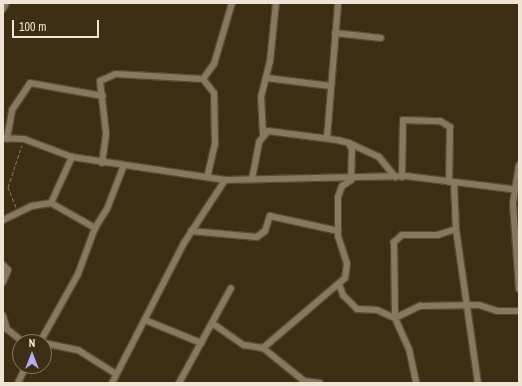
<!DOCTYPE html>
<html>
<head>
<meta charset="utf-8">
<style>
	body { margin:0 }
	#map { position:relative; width:522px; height:386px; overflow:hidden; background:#3d2e13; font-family:"Archivo Narrow",sans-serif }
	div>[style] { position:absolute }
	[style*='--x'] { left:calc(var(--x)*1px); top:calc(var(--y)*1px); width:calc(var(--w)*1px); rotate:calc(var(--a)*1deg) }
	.path>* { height:1px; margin-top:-0.5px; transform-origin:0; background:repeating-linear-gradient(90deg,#83765f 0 4px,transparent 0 6px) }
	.roads { filter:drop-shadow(1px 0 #594b32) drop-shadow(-1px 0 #594b32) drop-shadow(0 1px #594b32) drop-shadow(0 -1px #594b32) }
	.minor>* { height:6px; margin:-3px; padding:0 3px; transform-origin:3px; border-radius:3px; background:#87785f }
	span { translate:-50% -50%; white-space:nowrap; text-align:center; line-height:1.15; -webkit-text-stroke:3px #3d2e13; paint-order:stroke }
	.frame { position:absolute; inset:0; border:4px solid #efe5d6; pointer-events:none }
	.north { position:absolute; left:12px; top:334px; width:40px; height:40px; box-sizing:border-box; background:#3d2e13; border:1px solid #847761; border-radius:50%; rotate:0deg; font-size:11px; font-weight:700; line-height:16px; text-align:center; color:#efe5d6 }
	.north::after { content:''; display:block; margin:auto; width:14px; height:18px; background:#b5acf8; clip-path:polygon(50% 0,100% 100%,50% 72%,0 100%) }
	.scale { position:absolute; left:12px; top:20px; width:87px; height:18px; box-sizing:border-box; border:2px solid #efe5d6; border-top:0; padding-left:5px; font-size:12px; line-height:14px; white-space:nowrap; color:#efe5d6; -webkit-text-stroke:3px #3d2e13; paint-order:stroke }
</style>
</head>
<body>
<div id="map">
	<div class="path">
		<div style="--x:16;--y:207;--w:22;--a:-112"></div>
		<div style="--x:8;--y:187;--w:44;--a:-71.6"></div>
	</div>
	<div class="roads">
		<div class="minor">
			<div style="--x:3;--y:9;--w:7;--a:-63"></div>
			<div style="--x:335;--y:33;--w:46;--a:6.2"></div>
			<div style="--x:267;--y:78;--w:64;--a:7.2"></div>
			<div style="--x:263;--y:134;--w:37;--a:-93"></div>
			<div style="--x:261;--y:97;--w:37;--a:-76"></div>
			<div style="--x:270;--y:61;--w:58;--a:-84.1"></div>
			<div style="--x:3;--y:138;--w:21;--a:3"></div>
			<div style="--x:24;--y:139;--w:51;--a:20.6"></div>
			<div style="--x:72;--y:157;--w:155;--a:8.5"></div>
			<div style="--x:225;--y:180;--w:181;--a:-1.3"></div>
			<div style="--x:406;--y:176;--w:114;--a:7.1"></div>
			<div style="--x:327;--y:138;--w:135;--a:-85.3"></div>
			<div style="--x:7;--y:139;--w:29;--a:-80"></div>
			<div style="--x:12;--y:110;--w:32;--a:-56"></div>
			<div style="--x:30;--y:83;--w:74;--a:10.1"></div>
			<div style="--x:349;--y:143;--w:33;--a:25"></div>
			<div style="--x:379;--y:157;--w:26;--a:51"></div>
			<div style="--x:102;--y:163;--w:30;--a:-82"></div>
			<div style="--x:106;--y:133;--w:52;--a:-96.6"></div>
			<div style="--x:100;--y:81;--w:17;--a:-24"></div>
			<div style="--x:116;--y:74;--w:87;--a:3.3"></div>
			<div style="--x:519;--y:165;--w:38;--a:99"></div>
			<div style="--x:513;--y:203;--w:86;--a:86"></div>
			<div style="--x:208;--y:174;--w:32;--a:-77"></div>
			<div style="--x:215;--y:143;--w:50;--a:-91.1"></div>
			<div style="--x:214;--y:93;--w:18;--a:-128"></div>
			<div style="--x:203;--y:79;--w:19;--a:-54"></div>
			<div style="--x:214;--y:64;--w:64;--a:-73.6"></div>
			<div style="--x:402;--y:177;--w:57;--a:-89"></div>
			<div style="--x:403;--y:120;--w:37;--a:2"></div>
			<div style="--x:440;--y:121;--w:12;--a:31"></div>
			<div style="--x:450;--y:127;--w:55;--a:91"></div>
			<div style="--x:252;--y:179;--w:38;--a:-79"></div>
			<div style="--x:259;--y:142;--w:14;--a:-51"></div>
			<div style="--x:268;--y:131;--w:70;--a:7.4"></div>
			<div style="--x:337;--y:140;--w:12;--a:14"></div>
			<div style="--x:349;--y:143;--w:8;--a:67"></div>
			<div style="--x:352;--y:150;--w:30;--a:92"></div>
			<div style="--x:351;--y:180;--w:11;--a:146"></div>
			<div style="--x:342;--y:186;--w:12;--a:110"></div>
			<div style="--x:338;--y:197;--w:39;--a:90"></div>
			<div style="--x:338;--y:236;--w:29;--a:72"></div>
			<div style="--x:347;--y:264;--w:14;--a:98"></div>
			<div style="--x:345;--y:278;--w:108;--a:139.5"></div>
			<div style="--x:454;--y:183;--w:46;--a:87.5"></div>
			<div style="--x:456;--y:229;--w:156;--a:81.9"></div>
			<div style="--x:51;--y:203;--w:51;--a:-65.5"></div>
			<div style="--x:3;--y:220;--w:32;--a:-26"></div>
			<div style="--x:32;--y:206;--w:19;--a:-9"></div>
			<div style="--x:51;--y:203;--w:51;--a:29.6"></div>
			<div style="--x:456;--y:229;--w:19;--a:162"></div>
			<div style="--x:438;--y:235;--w:36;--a:180"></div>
			<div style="--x:402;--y:235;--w:11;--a:139"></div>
			<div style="--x:394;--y:242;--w:76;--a:89.2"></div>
			<div style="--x:395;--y:318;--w:28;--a:-26"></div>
			<div style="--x:420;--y:306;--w:59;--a:-1"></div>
			<div style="--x:479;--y:305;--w:19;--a:18"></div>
			<div style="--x:497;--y:311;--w:22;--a:0"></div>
			<div style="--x:191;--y:231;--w:66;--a:5.2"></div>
			<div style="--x:257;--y:237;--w:10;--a:-37"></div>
			<div style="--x:265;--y:231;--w:16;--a:-72"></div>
			<div style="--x:270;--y:216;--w:70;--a:12.4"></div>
			<div style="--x:3;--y:265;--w:7;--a:45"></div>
			<div style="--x:8;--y:270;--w:13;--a:113"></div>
			<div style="--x:339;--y:284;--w:12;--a:70"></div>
			<div style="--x:343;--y:295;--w:20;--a:45"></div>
			<div style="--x:357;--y:309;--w:20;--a:3"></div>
			<div style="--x:377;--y:310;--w:20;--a:24"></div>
			<div style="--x:395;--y:318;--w:34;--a:66"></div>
			<div style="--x:409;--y:349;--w:35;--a:78"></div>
			<div style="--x:3;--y:316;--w:14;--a:73"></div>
			<div style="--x:7;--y:329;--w:21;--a:39"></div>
			<div style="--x:145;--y:320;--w:61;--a:22.3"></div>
			<div style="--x:212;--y:323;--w:39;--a:35"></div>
			<div style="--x:244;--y:345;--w:19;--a:9"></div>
			<div style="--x:263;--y:348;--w:53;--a:38.8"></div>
			<div style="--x:304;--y:381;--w:16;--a:7"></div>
			<div style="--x:40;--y:342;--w:78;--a:-60.8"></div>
			<div style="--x:78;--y:274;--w:49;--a:-69.7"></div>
			<div style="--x:95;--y:228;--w:22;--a:-58"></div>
			<div style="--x:107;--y:209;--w:47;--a:-68.9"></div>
			<div style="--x:44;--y:343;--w:35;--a:12"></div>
			<div style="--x:78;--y:350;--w:45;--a:32.3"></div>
			<div style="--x:18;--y:383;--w:19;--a:-65"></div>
			<div style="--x:112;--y:383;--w:157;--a:-62.8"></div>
			<div style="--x:184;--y:243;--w:75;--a:-56.9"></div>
			<div style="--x:179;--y:383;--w:108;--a:-61.3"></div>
		</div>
	</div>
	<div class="frame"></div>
	<div class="north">N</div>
	<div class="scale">100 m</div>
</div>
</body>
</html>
